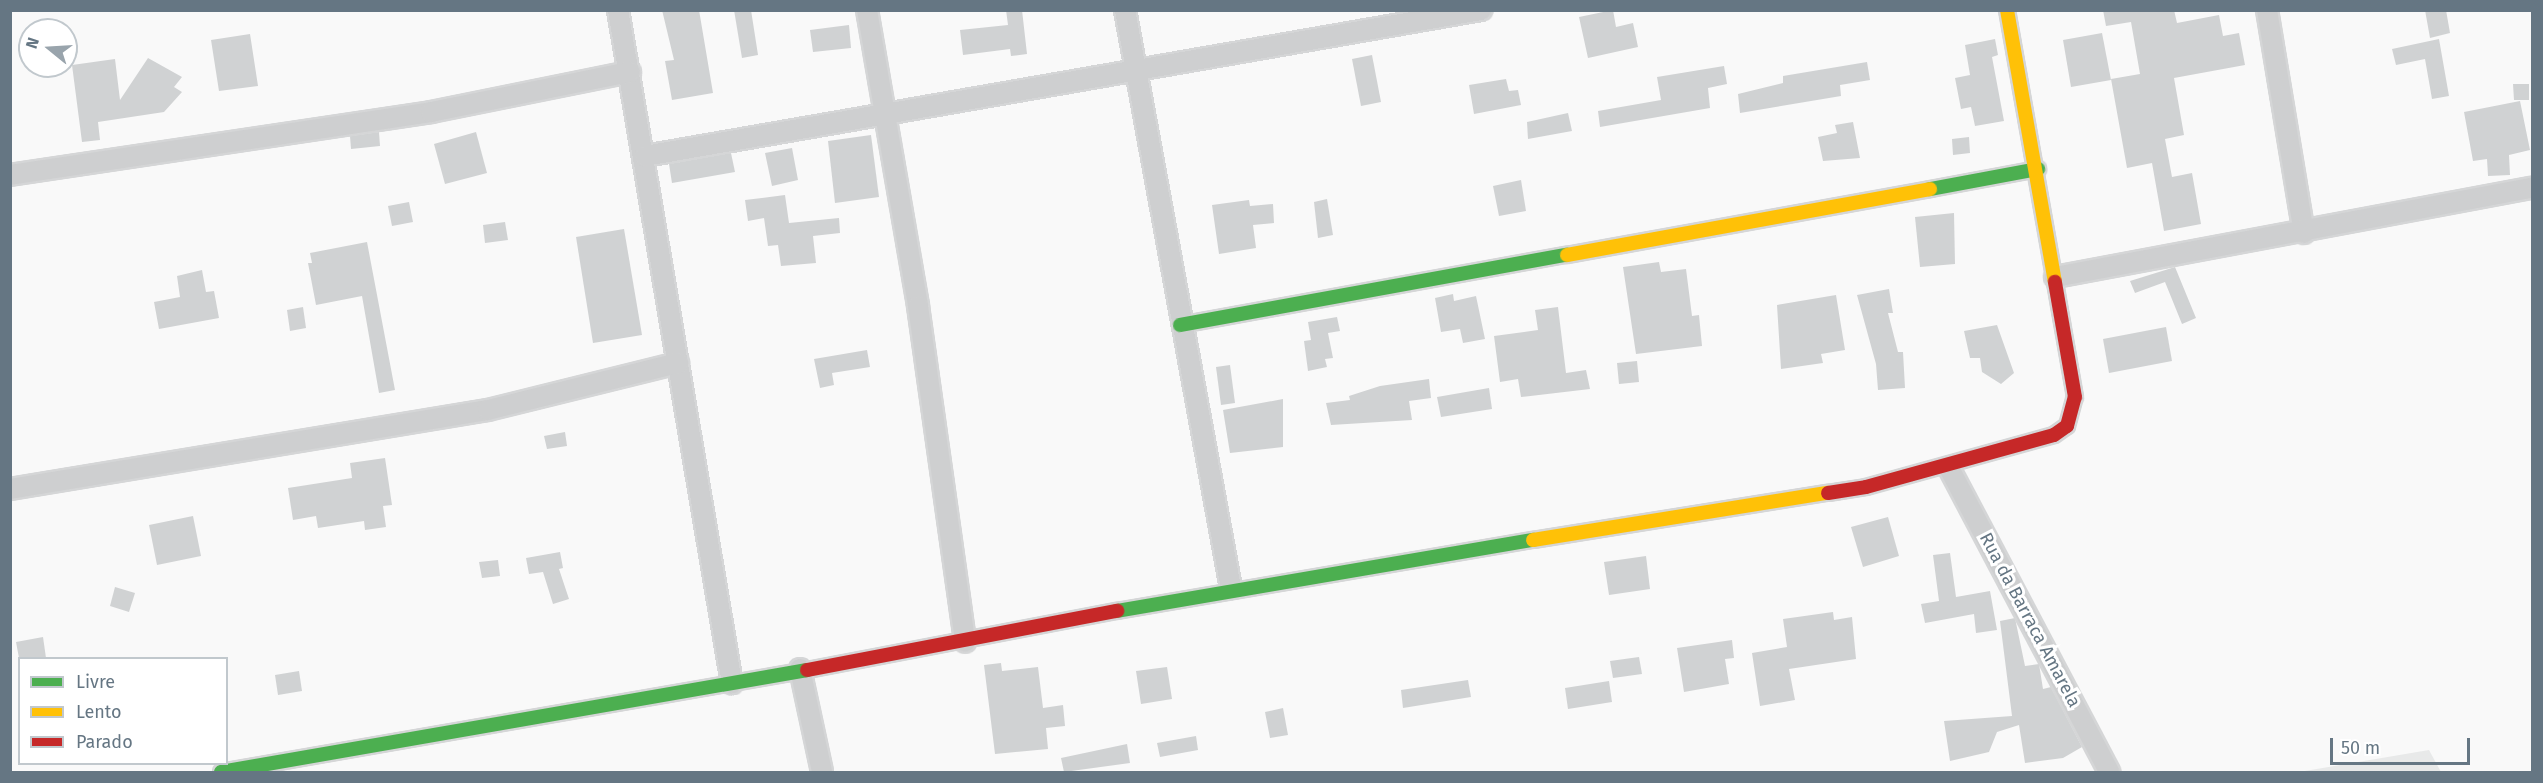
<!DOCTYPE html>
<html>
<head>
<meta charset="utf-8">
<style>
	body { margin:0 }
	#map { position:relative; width:2543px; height:783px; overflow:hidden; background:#f9f9f9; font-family:"Fira Sans",sans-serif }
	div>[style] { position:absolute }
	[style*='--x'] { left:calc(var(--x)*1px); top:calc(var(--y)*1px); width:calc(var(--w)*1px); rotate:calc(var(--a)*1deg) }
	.built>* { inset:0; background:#e8e9e9 }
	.building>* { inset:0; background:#d0d2d3 }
	.roads { filter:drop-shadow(2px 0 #d5d6d7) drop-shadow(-2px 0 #d5d6d7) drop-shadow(0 2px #d5d6d7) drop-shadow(0 -2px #d5d6d7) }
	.street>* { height:20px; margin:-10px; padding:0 10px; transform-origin:10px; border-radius:10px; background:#cecfd0 }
	.fast>* { height:14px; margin:-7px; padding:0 7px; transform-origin:7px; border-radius:7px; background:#4caf50 }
	.slow>* { height:14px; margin:-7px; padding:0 7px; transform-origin:7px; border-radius:7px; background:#ffc107 }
	.jam>* { height:14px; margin:-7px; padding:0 7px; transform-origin:7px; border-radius:7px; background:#c62828 }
	span { translate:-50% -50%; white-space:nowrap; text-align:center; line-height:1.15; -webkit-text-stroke:6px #fff; paint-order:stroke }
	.street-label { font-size:18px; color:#657683 }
	.frame { position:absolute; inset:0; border:12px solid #657683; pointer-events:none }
	.legend { position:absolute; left:18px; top:657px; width:210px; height:108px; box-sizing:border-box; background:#fff; border:2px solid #c1c8cd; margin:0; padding:8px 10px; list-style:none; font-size:18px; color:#657683 }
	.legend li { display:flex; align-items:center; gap:12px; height:30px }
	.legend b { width:30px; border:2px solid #c1c8cd }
	.north { position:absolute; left:18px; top:18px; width:60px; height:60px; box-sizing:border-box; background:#fff; border:2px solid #c1c8cd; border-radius:50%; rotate:288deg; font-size:16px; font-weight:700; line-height:24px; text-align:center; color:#657683 }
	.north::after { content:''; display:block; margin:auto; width:21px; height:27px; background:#99a4ac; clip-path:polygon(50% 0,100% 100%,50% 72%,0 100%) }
	.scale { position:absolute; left:2330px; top:738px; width:140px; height:27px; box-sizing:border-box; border:3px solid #657683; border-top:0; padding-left:8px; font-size:18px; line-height:21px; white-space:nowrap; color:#657683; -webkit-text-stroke:4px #fff; paint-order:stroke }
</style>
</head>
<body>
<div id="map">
	<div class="built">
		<div style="clip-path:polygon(2429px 750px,2441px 772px,2299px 772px)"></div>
	</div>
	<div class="building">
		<div style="clip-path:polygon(662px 10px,699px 10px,713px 93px,672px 100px,665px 61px,674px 60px)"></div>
		<div style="clip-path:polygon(734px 10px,751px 10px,758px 55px,742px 58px)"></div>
		<div style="clip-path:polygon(1006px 10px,1022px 10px,1027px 54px,1011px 56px,1010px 49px,963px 55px,960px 30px,1008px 25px)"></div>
		<div style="clip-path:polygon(1613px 10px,1616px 27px,1633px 23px,1638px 47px,1588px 58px,1579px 17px)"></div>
		<div style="clip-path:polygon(2103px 10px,2174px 10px,2177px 23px,2219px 15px,2223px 36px,2239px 33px,2245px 65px,2174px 78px,2184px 135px,2165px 139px,2172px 177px,2192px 173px,2201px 224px,2164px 231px,2152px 163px,2127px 168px,2111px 79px,2140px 74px,2131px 22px,2106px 26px)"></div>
		<div style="clip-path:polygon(2425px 10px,2446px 10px,2450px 33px,2430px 38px)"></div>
		<div style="clip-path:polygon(849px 25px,851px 48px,813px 52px,810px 30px)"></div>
		<div style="clip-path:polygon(2102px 33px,2111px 80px,2071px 87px,2063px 40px)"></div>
		<div style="clip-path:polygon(250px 34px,258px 86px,219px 91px,211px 40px)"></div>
		<div style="clip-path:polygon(1995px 39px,1998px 55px,1992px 57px,2004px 121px,1975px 126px,1971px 107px,1961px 109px,1955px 78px,1970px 75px,1965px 45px)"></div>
		<div style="clip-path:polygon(2439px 39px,2449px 96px,2432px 99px,2425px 59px,2396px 65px,2392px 49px)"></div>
		<div style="clip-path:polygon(1372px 55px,1381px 102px,1361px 106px,1352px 59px)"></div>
		<div style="clip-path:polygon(148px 58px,182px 77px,174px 87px,182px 92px,164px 112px,98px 122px,100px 140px,82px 142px,72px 65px,115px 59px,120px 100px)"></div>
		<div style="clip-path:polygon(1867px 62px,1870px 80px,1840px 85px,1841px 96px,1740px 113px,1738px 94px,1783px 83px,1783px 76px)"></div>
		<div style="clip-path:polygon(1724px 66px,1727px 84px,1708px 88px,1710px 108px,1600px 127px,1598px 111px,1661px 100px,1657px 77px)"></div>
		<div style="clip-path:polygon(1506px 79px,1509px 91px,1518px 90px,1521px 105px,1474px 114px,1469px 85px)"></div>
		<div style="clip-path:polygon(2513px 84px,2529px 84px,2529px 100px,2514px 100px)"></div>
		<div style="clip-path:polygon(2520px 101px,2530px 150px,2509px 155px,2510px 175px,2488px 176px,2487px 159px,2473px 161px,2464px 112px)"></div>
		<div style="clip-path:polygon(1568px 113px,1572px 131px,1528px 139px,1527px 122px)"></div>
		<div style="clip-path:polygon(1853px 122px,1860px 158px,1823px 161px,1818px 137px,1837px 133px,1835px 125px)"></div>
		<div style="clip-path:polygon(379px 132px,380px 146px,351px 149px,350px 136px)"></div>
		<div style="clip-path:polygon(476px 132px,487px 173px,445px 184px,434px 144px)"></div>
		<div style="clip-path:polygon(871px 135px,879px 197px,835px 203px,828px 141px)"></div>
		<div style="clip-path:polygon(1969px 137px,1970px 153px,1953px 155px,1952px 139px)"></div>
		<div style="clip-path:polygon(792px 148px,798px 180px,772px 186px,765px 153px)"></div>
		<div style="clip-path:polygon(731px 153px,735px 172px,672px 183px,669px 164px)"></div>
		<div style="clip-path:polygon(1521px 180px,1526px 211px,1499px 216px,1493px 186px)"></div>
		<div style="clip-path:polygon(785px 195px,789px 223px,839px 218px,840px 233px,813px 236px,816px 263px,781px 266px,778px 245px,768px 246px,764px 218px,748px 221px,745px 200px)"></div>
		<div style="clip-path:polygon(1327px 199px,1333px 235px,1318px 238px,1314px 202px)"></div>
		<div style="clip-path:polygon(1249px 200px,1250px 206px,1273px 204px,1274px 223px,1253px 225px,1256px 248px,1219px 254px,1212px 205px)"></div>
		<div style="clip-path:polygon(409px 202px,413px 222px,392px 226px,388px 206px)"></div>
		<div style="clip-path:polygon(1954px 213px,1955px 264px,1920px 267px,1915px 217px)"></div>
		<div style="clip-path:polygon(505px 222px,508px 240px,485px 243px,483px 225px)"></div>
		<div style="clip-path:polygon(624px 229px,642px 335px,593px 343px,576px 237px)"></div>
		<div style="clip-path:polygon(367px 242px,395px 390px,379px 393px,362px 296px,316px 305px,308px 263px,312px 263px,310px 253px)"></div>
		<div style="clip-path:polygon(1659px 262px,1661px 272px,1686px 269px,1692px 316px,1699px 315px,1702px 346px,1636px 354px,1623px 267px)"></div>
		<div style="clip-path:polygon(2175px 267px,2196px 318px,2182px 324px,2165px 282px,2135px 293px,2130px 281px)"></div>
		<div style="clip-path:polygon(202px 270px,206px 292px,214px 291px,219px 318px,159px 329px,154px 302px,180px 297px,177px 276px)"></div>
		<div style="clip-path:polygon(1889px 289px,1893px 313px,1888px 313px,1898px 352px,1903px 352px,1905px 388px,1878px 390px,1876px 364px,1857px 295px)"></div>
		<div style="clip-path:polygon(1453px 294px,1454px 301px,1476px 296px,1485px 339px,1463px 343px,1460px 329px,1441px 332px,1435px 298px)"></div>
		<div style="clip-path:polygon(1836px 295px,1845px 350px,1821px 354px,1823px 363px,1781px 369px,1777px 305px)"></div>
		<div style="clip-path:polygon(303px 307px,306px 328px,290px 331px,287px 310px)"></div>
		<div style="clip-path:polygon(1558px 307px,1566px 373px,1586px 370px,1590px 389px,1521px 397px,1518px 379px,1500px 382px,1494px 336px,1538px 330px,1535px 310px)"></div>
		<div style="clip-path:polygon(1337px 317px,1340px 331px,1328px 333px,1333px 358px,1325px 359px,1327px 367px,1308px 371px,1304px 341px,1311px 340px,1308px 322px)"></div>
		<div style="clip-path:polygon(1997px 325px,2014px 373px,2001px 384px,1982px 372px,1980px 358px,1970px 358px,1964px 331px)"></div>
		<div style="clip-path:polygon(2166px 327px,2172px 361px,2109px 373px,2103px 339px)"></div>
		<div style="clip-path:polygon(867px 350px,870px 367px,832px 373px,834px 385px,820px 388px,814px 359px)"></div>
		<div style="clip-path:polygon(1637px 361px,1639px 382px,1619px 384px,1617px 363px)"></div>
		<div style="clip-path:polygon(1230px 365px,1235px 403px,1221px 405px,1216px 367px)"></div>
		<div style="clip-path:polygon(1429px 379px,1431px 398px,1409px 401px,1412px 420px,1331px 425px,1326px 403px,1350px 400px,1349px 396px,1380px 386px)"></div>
		<div style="clip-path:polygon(1489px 388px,1492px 409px,1441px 417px,1437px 397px)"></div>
		<div style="clip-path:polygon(1283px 399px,1283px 447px,1230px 453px,1223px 410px)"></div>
		<div style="clip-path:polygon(565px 432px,567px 446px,547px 449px,544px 436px)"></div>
		<div style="clip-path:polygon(385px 458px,392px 505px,383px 506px,386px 527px,365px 530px,364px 521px,318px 528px,316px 516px,293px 520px,288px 488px,352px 478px,350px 463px)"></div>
		<div style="clip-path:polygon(193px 516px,201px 556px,157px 565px,149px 525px)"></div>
		<div style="clip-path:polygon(1888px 517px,1899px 556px,1863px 567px,1851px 527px)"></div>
		<div style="clip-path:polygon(560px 552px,563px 568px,559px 569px,569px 599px,553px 604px,543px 572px,529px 574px,526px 558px)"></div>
		<div style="clip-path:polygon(1950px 553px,1956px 597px,1990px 591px,1997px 630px,1976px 633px,1974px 614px,1925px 623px,1921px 604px,1939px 601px,1933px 555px)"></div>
		<div style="clip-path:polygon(1646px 556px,1650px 589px,1609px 595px,1604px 562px)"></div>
		<div style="clip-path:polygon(498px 560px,500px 576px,482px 578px,479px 562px)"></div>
		<div style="clip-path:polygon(115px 587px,135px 593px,129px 612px,110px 606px)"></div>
		<div style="clip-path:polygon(1833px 612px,1834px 620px,1852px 617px,1856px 659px,1789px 669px,1795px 700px,1760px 706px,1752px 653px,1787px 647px,1783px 619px)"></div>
		<div style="clip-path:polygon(2015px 618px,2025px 666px,2039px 664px,2043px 689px,2051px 687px,2082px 747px,2063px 758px,2025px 763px,2019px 725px,1997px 732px,1989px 752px,1950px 761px,1944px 721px,2012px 716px,2000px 621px)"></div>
		<div style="clip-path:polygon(43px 637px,46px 658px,19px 658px,16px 642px)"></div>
		<div style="clip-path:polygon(1732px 640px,1734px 658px,1725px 659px,1729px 684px,1684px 692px,1677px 648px)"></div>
		<div style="clip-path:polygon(1639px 657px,1642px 674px,1613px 678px,1610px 661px)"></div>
		<div style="clip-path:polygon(1001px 663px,1002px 671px,1038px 667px,1043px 708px,1063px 705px,1065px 726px,1046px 728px,1048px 749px,995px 754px,984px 665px)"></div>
		<div style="clip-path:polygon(1167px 667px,1172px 699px,1141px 704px,1136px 671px)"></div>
		<div style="clip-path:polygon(299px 671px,302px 691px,278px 695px,275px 675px)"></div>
		<div style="clip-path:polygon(1468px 680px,1471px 697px,1403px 708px,1401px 690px)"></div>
		<div style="clip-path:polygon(1609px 681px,1612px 702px,1568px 709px,1565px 688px)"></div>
		<div style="clip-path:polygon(1283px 708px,1288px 735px,1270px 738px,1265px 712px)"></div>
		<div style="clip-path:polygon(1196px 736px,1198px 750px,1160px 757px,1157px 743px)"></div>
		<div style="clip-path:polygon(1127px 744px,1130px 763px,1064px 772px,1061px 758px)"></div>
	</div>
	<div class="roads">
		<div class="street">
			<div style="--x:618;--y:10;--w:683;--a:80.39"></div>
			<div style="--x:867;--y:10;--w:300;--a:80.2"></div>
			<div style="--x:918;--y:306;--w:339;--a:82"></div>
			<div style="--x:1125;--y:10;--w:588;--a:79.61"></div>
			<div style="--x:2267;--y:10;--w:226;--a:80.6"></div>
			<div style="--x:645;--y:156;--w:849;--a:-9.91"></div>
			<div style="--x:10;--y:175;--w:426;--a:-8.5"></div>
			<div style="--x:431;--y:112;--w:203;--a:-11.4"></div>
			<div style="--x:2055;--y:277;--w:485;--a:-10.6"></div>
			<div style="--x:1949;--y:468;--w:344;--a:62.2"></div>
			<div style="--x:10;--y:489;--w:484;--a:-9.4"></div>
			<div style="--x:488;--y:410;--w:196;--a:-13.9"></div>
			<div style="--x:800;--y:669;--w:105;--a:77.9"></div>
		</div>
		<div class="fast">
			<div style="--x:1930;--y:189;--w:110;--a:-10.5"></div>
			<div style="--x:1180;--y:325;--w:393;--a:-10.3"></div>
			<div style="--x:1117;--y:611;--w:422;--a:-9.7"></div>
			<div style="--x:221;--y:772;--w:595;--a:-9.87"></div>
		</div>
		<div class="slow">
			<div style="--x:2007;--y:10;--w:276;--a:80"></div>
			<div style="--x:1567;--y:255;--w:369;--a:-10.3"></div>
			<div style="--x:1533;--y:540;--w:299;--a:-9.1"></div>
		</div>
		<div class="jam">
			<div style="--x:1828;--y:493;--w:38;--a:-9"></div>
			<div style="--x:1866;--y:487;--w:195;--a:-15.5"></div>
			<div style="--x:2054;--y:435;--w:16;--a:-35"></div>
			<div style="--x:2067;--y:426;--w:30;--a:-75"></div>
			<div style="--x:2075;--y:397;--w:117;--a:-99.9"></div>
			<div style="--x:807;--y:670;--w:316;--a:-10.8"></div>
		</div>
	</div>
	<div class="street-label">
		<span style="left:2030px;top:620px;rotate:62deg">Rua da Barraca Amarela</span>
	</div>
	<div class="frame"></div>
	<ul class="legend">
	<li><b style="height:8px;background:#4caf50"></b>Livre</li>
	<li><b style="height:8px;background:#ffc107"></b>Lento</li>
	<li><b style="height:8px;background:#c62828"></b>Parado</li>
	</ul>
	<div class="north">N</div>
	<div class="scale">50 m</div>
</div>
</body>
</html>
